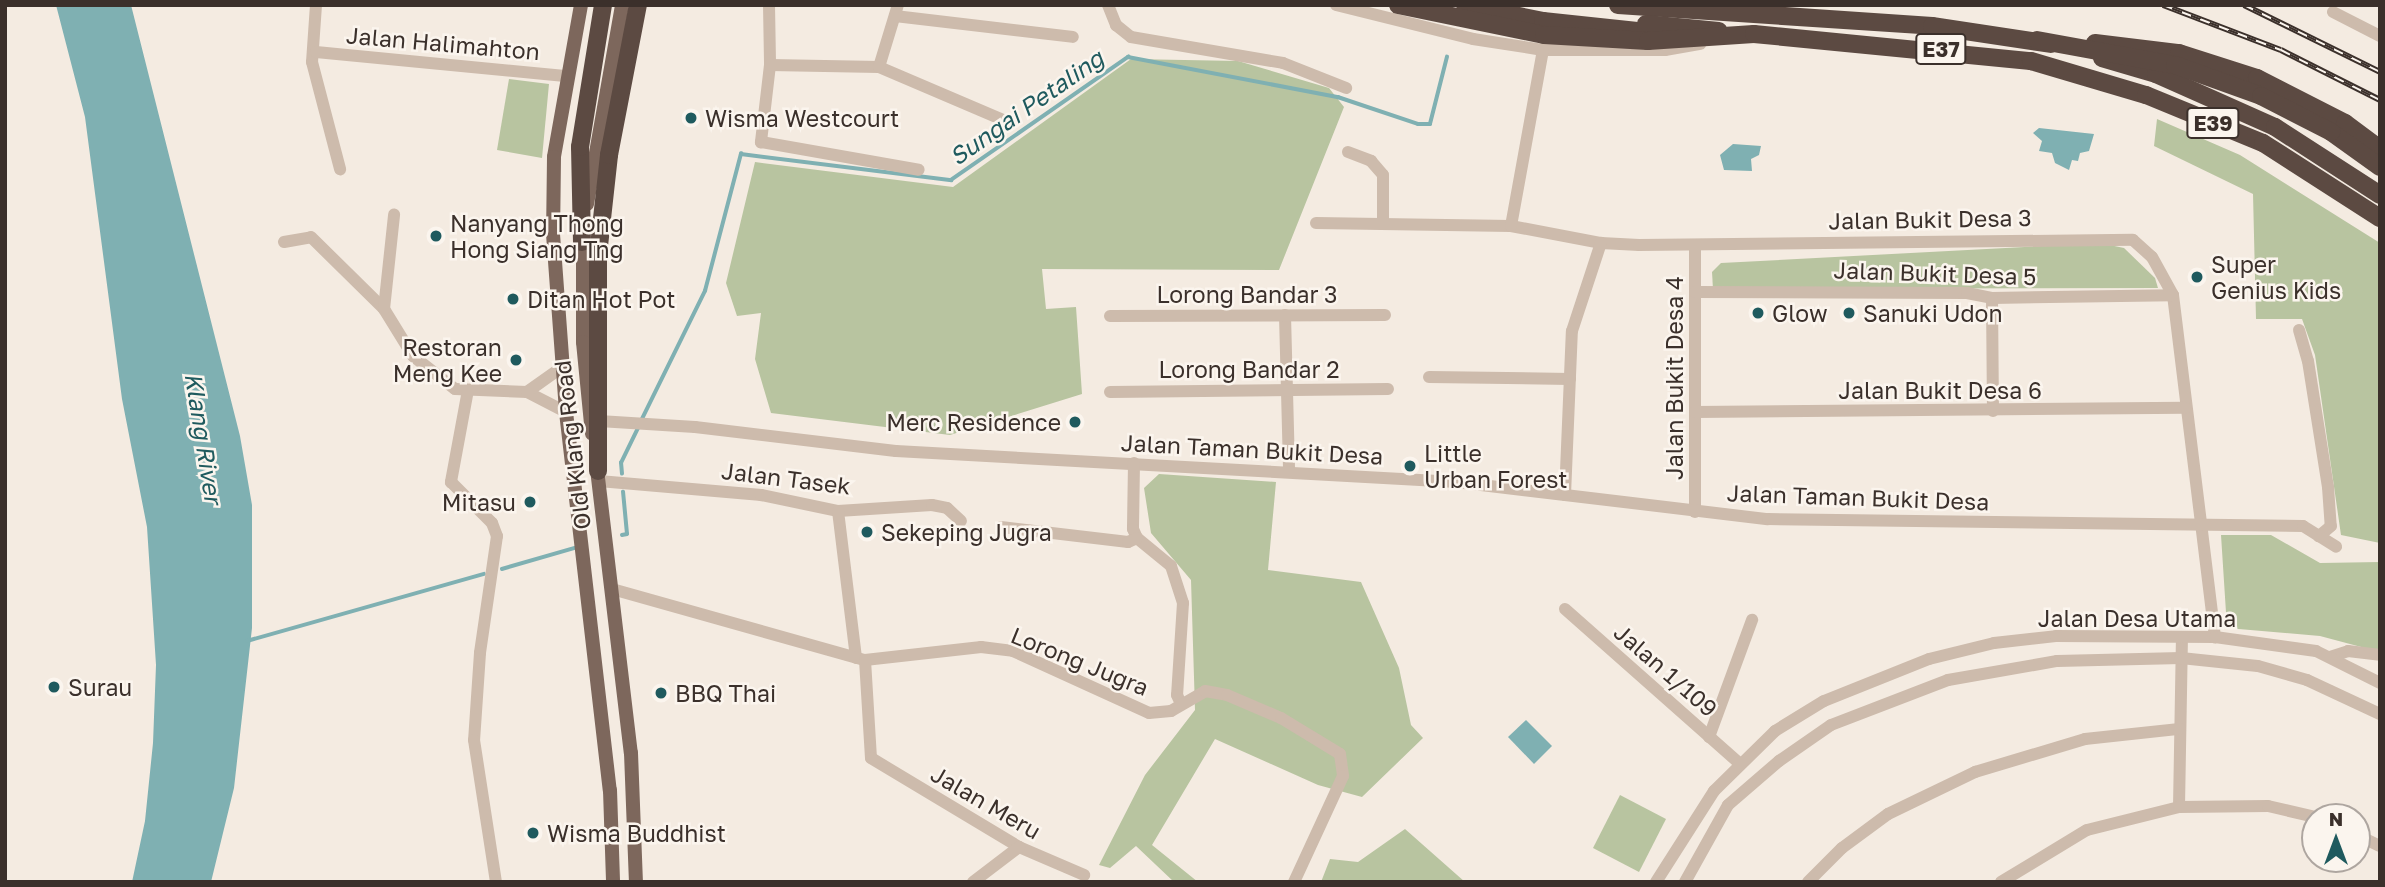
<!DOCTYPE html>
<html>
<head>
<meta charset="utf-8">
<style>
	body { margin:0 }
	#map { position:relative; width:2385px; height:887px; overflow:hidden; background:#f4ebe1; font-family:"Golos Text",sans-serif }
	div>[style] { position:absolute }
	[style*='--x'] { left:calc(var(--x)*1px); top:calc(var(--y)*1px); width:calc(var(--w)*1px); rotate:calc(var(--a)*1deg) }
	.green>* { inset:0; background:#b8c4a0 }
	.water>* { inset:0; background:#7fb0b2 }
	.stream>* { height:3.5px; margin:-1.75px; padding:0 1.75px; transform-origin:1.75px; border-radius:1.75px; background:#7fb0b2 }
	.minor>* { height:12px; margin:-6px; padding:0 6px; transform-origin:6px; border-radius:6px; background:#cdbbac }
	.major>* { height:14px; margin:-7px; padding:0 7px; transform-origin:7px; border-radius:7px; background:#7d675c }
	.highway>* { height:18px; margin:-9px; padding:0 9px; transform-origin:9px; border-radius:9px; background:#5c4a42 }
	.rail>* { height:6px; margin-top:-3px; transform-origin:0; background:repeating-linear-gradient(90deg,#fbf5ee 0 10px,#3b302b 0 20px); box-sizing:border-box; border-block:2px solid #3b302b }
	.highway-bridge>* { height:18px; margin:-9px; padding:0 9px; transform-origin:9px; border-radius:9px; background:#5c4a42 }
	.dots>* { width:19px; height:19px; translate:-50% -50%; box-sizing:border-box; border:4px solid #fbf5ee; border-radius:50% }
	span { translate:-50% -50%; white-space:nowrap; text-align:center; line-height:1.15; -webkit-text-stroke:5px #fbf5ee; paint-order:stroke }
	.shield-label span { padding:2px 5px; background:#fbf5ee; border:2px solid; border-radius:5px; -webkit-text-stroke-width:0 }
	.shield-label { font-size:21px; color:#3b302b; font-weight:700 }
	.street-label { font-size:23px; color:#3b302b }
	.poi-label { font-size:23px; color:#3b302b }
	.left { translate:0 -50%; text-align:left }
	.right { translate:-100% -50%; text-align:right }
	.water-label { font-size:24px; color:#1f5a5e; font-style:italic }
	.frame { position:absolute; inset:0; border:7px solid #3b302b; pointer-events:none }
	.north { position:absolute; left:2301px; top:803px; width:70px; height:70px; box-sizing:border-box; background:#fbf5ee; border:2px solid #aea6a0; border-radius:50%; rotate:0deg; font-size:19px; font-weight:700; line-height:28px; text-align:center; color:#3b302b }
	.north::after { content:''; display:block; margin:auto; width:24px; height:32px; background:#1f5a5e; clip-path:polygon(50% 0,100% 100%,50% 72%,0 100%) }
</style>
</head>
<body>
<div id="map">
	<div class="green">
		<div style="clip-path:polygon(1131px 59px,1238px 61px,1329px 88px,1344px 107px,1279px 270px,1042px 269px,1046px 309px,1076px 307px,1082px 394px,950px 435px,771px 413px,755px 359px,761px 313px,737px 316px,726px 283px,755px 162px,953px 187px)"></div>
		<div style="clip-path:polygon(509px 79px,549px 84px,542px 158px,497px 150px)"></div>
		<div style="clip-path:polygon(2157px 119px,2240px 155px,2380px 243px,2380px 543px,2341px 535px,2315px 355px,2302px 319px,2256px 319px,2253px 194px,2154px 146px)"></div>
		<div style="clip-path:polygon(2100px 243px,2124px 248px,2155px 278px,2158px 288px,1713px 289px,1712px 272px,1721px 263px)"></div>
		<div style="clip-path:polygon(1159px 474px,1276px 482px,1268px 570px,1361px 582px,1399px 668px,1411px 725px,1423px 738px,1362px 797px,1318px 785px,1215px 739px,1152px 845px,1198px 882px,1174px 882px,1136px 846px,1110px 868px,1099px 865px,1145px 775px,1195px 710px,1191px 580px,1151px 533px,1144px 488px)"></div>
		<div style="clip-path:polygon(2221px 535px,2271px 535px,2320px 563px,2380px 562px,2380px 652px,2320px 636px,2227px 628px)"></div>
		<div style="clip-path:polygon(1620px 795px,1666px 819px,1639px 872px,1593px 848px)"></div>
		<div style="clip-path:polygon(1405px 829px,1465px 882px,1321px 882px,1330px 859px,1358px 862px)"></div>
	</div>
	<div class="water">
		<div style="clip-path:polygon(56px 5px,131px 5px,240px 436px,252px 505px,252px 628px,234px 788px,211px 882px,132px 882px,145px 821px,153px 743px,156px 665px,147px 527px,122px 399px,85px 117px)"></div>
		<div style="clip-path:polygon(2039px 128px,2094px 134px,2089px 151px,2080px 153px,2078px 161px,2072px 160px,2069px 170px,2055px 163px,2052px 153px,2039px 151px,2042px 141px,2033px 133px)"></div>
		<div style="clip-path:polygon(1733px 144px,1761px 146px,1759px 155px,1751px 159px,1752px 171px,1724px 170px,1720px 155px)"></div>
		<div style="clip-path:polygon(1526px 720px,1552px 746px,1534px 764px,1508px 737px)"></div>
	</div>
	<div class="stream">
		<div style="--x:641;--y:421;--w:145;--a:-63.8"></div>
		<div style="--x:705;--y:291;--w:142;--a:-75.3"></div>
		<div style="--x:741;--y:154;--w:212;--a:7.1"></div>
		<div style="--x:951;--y:180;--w:216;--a:-34.8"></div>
		<div style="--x:1128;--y:57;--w:214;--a:10.8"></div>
		<div style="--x:1338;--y:97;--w:84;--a:18.6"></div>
		<div style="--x:1418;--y:124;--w:12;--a:0"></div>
		<div style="--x:1430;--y:124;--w:69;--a:-75.8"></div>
		<div style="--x:622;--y:474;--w:11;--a:-95"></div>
		<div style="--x:621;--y:463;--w:39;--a:-64"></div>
		<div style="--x:622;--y:535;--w:5;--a:-11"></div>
		<div style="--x:627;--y:534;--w:42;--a:-95.4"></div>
		<div style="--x:502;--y:569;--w:79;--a:-16.1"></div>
		<div style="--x:247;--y:641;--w:246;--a:-15.8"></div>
	</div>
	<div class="minor">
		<div style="--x:316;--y:5;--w:57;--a:94"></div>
		<div style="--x:312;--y:62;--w:111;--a:75.3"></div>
		<div style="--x:769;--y:5;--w:60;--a:89"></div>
		<div style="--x:770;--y:65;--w:78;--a:96.7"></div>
		<div style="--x:761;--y:142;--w:160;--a:10"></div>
		<div style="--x:1108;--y:5;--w:22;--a:68"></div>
		<div style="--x:1116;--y:25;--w:19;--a:39"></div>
		<div style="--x:1131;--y:37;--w:154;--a:9.7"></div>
		<div style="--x:1283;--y:63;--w:68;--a:21.6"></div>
		<div style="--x:1336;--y:5;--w:141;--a:13.9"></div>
		<div style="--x:1473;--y:39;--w:71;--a:8.9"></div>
		<div style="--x:1543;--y:50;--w:122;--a:0"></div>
		<div style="--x:1665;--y:50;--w:36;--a:-10"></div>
		<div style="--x:2333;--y:12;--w:53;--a:27.1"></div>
		<div style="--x:895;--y:16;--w:179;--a:6.7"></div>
		<div style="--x:316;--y:52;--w:250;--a:5.5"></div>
		<div style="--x:770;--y:65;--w:109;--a:1.1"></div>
		<div style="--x:879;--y:67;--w:135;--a:23.1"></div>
		<div style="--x:879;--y:67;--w:65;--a:-73"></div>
		<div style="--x:1348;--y:152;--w:25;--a:21"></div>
		<div style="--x:1371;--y:161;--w:18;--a:49"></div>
		<div style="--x:1383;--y:175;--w:48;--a:90"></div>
		<div style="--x:1316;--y:223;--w:195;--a:0.9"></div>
		<div style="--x:1511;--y:226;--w:92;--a:10.7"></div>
		<div style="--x:1601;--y:243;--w:38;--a:3"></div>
		<div style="--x:1639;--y:245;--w:494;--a:-0.6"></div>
		<div style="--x:2133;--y:240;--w:25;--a:42"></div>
		<div style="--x:2152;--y:257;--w:43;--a:61.1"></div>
		<div style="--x:2173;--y:295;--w:345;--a:83"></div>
		<div style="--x:1511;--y:226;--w:179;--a:-79.7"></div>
		<div style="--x:284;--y:242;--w:27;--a:-10"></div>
		<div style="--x:311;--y:237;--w:103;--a:44.6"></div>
		<div style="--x:384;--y:309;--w:55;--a:58.3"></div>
		<div style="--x:413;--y:356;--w:53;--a:38.2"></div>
		<div style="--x:455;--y:389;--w:72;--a:2.4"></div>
		<div style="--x:527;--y:392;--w:44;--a:27.1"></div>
		<div style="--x:1695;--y:245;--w:267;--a:90"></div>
		<div style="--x:1695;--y:292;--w:272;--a:0.2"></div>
		<div style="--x:1967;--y:293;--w:25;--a:11"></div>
		<div style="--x:1992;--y:298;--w:181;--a:-0.9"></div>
		<div style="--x:1992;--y:298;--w:113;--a:89.5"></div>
		<div style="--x:384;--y:309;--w:95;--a:-83.9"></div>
		<div style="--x:1285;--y:315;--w:156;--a:88.5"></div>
		<div style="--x:1110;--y:316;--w:275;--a:-0.2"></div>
		<div style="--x:2299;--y:330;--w:32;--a:74"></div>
		<div style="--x:2308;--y:361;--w:128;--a:81"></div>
		<div style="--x:2328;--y:487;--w:39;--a:86"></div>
		<div style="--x:2331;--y:526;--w:16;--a:140"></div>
		<div style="--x:1429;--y:377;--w:141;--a:0.8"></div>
		<div style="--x:468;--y:390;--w:94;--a:100.5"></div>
		<div style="--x:451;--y:482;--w:58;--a:45"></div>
		<div style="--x:492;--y:523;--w:14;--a:69"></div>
		<div style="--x:497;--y:536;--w:118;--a:98.3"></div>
		<div style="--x:480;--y:653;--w:87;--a:93.9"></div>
		<div style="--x:474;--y:740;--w:144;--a:81.2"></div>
		<div style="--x:527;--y:392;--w:43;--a:-35.5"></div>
		<div style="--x:1110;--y:392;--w:278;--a:-0.6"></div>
		<div style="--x:1695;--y:412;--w:490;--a:-0.5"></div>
		<div style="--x:599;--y:421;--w:96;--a:3.6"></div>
		<div style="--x:695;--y:427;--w:202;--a:6.8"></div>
		<div style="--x:896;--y:451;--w:561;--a:3.17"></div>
		<div style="--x:1456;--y:482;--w:314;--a:6.8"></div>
		<div style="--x:1768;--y:519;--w:535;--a:0.75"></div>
		<div style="--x:2303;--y:526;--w:39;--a:32"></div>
		<div style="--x:1134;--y:463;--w:66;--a:90.9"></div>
		<div style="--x:1133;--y:529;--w:10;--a:66"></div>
		<div style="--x:1137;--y:538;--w:44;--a:39.5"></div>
		<div style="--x:1171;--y:566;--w:39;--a:72"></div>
		<div style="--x:1183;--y:603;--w:92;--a:93.7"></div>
		<div style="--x:1177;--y:695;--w:10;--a:66"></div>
		<div style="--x:599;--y:481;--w:163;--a:4.9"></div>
		<div style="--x:761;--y:495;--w:79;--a:11.7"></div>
		<div style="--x:838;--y:511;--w:94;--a:-3.7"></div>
		<div style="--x:932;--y:505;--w:15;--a:11"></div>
		<div style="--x:947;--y:508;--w:19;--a:43"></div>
		<div style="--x:1565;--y:495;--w:164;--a:-87.6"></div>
		<div style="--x:1572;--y:331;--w:93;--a:-71.8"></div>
		<div style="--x:838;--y:511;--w:148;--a:83"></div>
		<div style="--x:1001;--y:527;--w:128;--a:6.7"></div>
		<div style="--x:1128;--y:542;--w:10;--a:-24"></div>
		<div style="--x:612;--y:589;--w:263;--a:15.7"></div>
		<div style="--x:865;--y:660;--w:117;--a:-6.4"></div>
		<div style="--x:981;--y:647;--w:32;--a:7"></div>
		<div style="--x:1013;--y:651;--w:149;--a:24.5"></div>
		<div style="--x:1149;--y:713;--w:22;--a:-5"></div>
		<div style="--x:1171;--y:711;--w:39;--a:-30"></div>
		<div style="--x:1205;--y:691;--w:22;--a:10"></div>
		<div style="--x:1227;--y:695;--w:59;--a:23.1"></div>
		<div style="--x:1281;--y:718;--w:69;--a:31.4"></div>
		<div style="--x:1340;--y:754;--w:22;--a:82"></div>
		<div style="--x:1343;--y:776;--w:117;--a:114.8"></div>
		<div style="--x:1565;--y:609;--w:232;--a:41.5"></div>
		<div style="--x:2330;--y:657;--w:19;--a:-18"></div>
		<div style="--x:2348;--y:651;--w:32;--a:7"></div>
		<div style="--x:865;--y:660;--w:98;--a:86.5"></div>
		<div style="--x:871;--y:758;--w:173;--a:31"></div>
		<div style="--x:1019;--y:847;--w:71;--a:23.3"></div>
		<div style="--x:1709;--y:737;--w:125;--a:-69.8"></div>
		<div style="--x:2179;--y:807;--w:170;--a:-89"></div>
		<div style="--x:2357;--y:835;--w:25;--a:26"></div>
		<div style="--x:973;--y:882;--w:58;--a:-37.3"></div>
		<div style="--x:1656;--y:882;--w:108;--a:-57.5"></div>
		<div style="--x:1714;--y:791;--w:86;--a:-44.5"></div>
		<div style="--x:1775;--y:731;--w:57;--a:-31.5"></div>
		<div style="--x:1824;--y:701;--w:113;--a:-21.8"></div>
		<div style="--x:1929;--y:659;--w:67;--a:-13.8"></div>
		<div style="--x:1994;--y:643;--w:62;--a:-6.4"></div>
		<div style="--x:2056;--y:636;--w:159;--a:0.4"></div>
		<div style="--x:2215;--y:637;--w:102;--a:7.9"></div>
		<div style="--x:2316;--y:651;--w:72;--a:26.6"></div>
		<div style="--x:1685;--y:882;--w:88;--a:-60.8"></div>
		<div style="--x:1728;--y:805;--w:67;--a:-40.8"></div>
		<div style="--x:1779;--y:761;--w:63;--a:-34.7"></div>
		<div style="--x:1831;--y:725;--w:125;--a:-21"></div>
		<div style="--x:1948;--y:680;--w:111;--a:-9.9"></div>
		<div style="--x:2057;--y:661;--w:124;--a:-1.4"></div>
		<div style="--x:2181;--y:658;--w:77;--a:5.9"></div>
		<div style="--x:2258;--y:666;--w:51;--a:15.9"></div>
		<div style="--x:2307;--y:680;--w:81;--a:25"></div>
		<div style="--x:1808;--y:882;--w:48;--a:-45"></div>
		<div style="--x:1842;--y:848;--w:57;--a:-36.5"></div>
		<div style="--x:1888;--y:814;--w:97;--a:-25.8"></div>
		<div style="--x:1975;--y:772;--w:115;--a:-16.7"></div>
		<div style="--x:2085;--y:739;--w:95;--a:-6.1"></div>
		<div style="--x:2001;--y:882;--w:100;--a:-31.2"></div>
		<div style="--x:2087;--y:830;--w:95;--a:-14"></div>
		<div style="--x:2179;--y:807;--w:89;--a:-0.6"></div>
		<div style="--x:2268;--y:806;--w:48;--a:13.2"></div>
	</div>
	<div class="major">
		<div style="--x:581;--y:5;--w:154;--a:100.1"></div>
		<div style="--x:554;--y:157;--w:77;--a:90.7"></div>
		<div style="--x:553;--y:234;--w:178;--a:85.8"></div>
		<div style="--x:566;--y:412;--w:381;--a:83.4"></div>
		<div style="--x:610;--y:790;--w:92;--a:88.1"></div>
		<div style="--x:587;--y:204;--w:202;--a:-80"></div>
		<div style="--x:583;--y:234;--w:108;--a:90"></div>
		<div style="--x:583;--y:342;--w:92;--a:84.4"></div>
		<div style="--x:596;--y:461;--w:294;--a:83.2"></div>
		<div style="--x:631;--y:753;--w:129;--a:87.8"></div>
	</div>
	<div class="highway">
		<div style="--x:1465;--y:5;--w:80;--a:11.6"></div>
		<div style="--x:1543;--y:21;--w:116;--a:6"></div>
		<div style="--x:1618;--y:5;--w:315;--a:3.8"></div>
		<div style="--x:1932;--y:26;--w:120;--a:8.6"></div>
		<div style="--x:1646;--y:24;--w:73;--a:5.5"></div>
		<div style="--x:2095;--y:43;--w:85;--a:6.8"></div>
		<div style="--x:2179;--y:53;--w:82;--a:17.8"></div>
		<div style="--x:2257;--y:78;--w:99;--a:27.1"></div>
		<div style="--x:2345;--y:123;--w:44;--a:36.6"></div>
		<div style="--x:2102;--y:58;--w:56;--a:16.5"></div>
		<div style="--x:2156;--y:74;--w:130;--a:24"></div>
		<div style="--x:2275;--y:127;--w:125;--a:32.9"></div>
		<div style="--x:2331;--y:132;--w:60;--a:35.5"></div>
		<div style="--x:582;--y:242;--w:95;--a:-91.2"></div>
		<div style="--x:580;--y:147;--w:144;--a:-80.8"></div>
		<div style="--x:598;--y:471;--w:216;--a:-90"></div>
		<div style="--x:598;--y:255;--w:101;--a:-83.7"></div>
		<div style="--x:609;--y:155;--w:153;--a:-79.1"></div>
	</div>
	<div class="rail">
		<div style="--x:2163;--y:5;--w:126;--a:20.9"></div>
		<div style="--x:2281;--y:50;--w:111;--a:26.8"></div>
		<div style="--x:2244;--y:5;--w:152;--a:26.2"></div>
	</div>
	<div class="highway-bridge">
		<div style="--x:1398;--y:5;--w:149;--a:11.6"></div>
		<div style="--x:1544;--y:35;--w:104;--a:3.3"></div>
		<div style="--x:1648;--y:41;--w:106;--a:-3.8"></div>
		<div style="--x:1754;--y:34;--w:278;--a:5.6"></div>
		<div style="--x:2031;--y:61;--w:120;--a:16.5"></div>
		<div style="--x:2146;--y:95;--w:126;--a:22.3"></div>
		<div style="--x:2263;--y:143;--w:139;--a:32.7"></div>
		<div style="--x:2037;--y:40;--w:140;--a:10.3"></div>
		<div style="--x:2175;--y:65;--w:91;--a:19.8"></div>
		<div style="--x:2261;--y:96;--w:79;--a:27.2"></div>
	</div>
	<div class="dots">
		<div style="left:691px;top:118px;background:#1f5a5e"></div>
		<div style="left:436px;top:236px;background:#1f5a5e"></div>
		<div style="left:2197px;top:277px;background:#1f5a5e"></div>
		<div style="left:513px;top:299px;background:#1f5a5e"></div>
		<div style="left:1758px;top:313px;background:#1f5a5e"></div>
		<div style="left:1849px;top:313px;background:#1f5a5e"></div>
		<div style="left:516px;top:360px;background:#1f5a5e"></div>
		<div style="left:1075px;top:422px;background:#1f5a5e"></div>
		<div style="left:1410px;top:466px;background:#1f5a5e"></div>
		<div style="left:530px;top:502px;background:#1f5a5e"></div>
		<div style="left:867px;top:532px;background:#1f5a5e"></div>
		<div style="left:54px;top:687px;background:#1f5a5e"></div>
		<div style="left:661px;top:693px;background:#1f5a5e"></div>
		<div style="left:533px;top:833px;background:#1f5a5e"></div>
	</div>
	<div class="shield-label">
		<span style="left:1941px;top:49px">E37</span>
		<span style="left:2213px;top:123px">E39</span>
	</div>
	<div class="street-label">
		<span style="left:443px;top:43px;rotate:5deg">Jalan Halimahton</span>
		<span style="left:1930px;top:219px;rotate:-1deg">Jalan Bukit Desa 3</span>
		<span style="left:1935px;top:273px;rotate:2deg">Jalan Bukit Desa 5</span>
		<span style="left:1247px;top:294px">Lorong Bandar 3</span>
		<span style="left:1249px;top:369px">Lorong Bandar 2</span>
		<span style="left:1674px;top:378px;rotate:-90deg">Jalan Bukit Desa 4</span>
		<span style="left:1940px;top:390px">Jalan Bukit Desa 6</span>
		<span style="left:572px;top:445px;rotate:-97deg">Old Klang Road</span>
		<span style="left:1252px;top:449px;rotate:3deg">Jalan Taman Bukit Desa</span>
		<span style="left:786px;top:478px;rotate:7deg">Jalan Tasek</span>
		<span style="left:1858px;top:497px;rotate:2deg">Jalan Taman Bukit Desa</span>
		<span style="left:2137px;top:618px">Jalan Desa Utama</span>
		<span style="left:1080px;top:661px;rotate:22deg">Lorong Jugra</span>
		<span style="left:1666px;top:670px;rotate:41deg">Jalan 1/109</span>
		<span style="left:986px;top:802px;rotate:30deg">Jalan Meru</span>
	</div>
	<div class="poi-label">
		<span class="left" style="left:705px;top:118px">Wisma Westcourt</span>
		<span class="left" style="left:450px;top:236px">Nanyang Thong<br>Hong Siang Tng</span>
		<span class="left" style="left:2211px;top:277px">Super<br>Genius Kids</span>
		<span class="left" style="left:527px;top:299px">Ditan Hot Pot</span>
		<span class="left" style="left:1772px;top:313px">Glow</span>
		<span class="left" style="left:1863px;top:313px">Sanuki Udon</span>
		<span class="right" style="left:502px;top:360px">Restoran<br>Meng Kee</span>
		<span class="right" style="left:1061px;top:422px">Merc Residence</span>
		<span class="left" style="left:1424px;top:466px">Little<br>Urban Forest</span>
		<span class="right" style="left:516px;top:502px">Mitasu</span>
		<span class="left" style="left:881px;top:532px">Sekeping Jugra</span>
		<span class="left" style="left:68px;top:687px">Surau</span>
		<span class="left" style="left:675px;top:693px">BBQ Thai</span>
		<span class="left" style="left:547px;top:833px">Wisma Buddhist</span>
	</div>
	<div class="water-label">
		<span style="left:1026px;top:107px;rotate:-35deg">Sungai Petaling</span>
		<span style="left:204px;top:438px;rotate:81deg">Klang River</span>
	</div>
	<div class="frame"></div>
	<div class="north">N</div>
</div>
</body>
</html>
